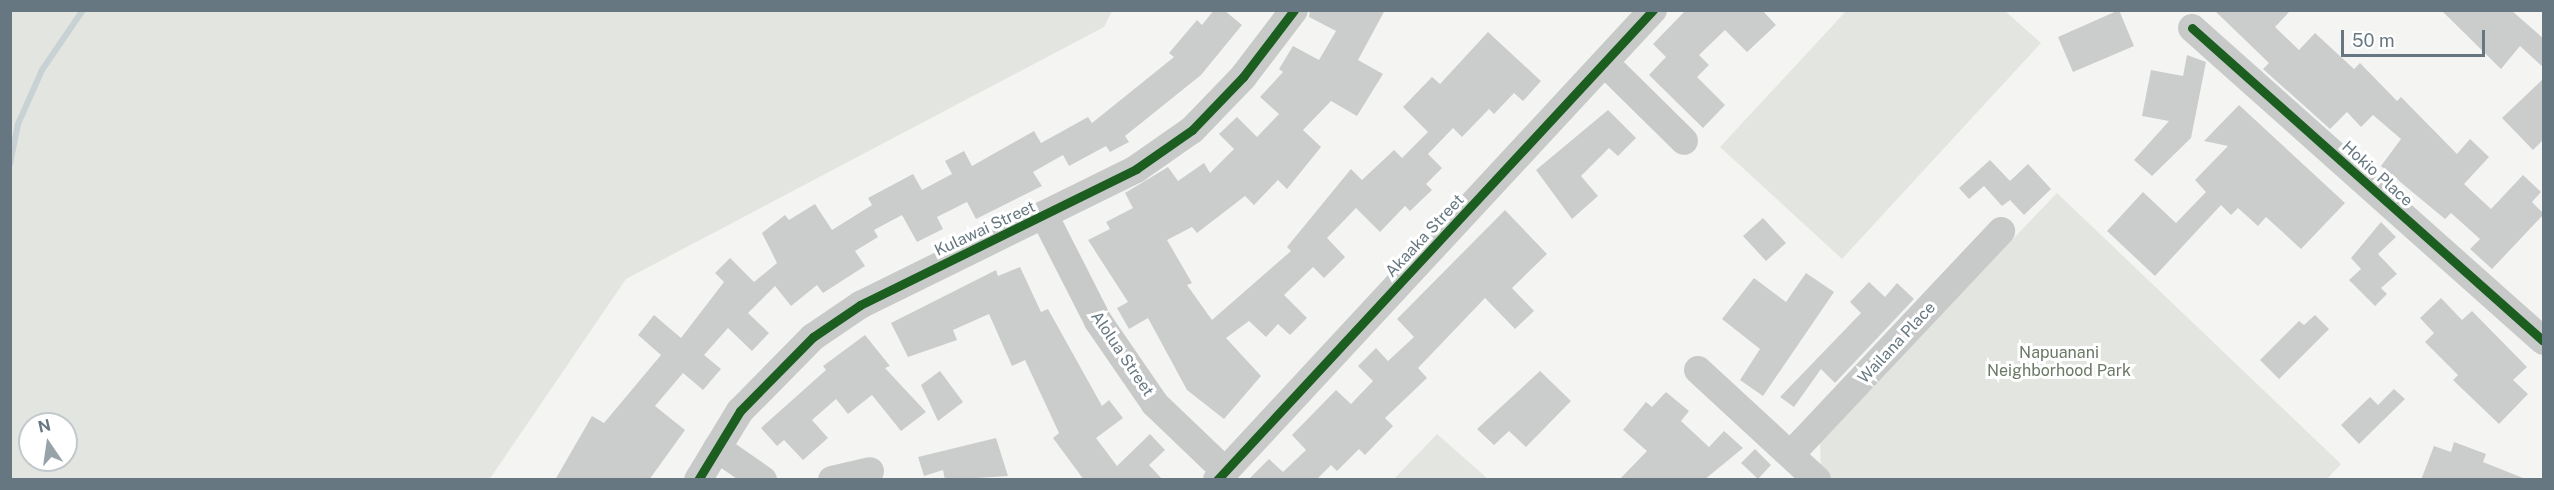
<!DOCTYPE html>
<html>
<head>
<meta charset="utf-8">
<style>
	body { margin:0 }
	#map { position:relative; width:2554px; height:490px; overflow:hidden; background:#f4f4f3; font-family:"Public Sans",sans-serif }
	div>[style] { position:absolute }
	[style*='--x'] { left:calc(var(--x)*1px); top:calc(var(--y)*1px); width:calc(var(--w)*1px); rotate:calc(var(--a)*1deg) }
	.green>* { inset:0; background:#e3e6e0 }
	.stream>* { height:6px; margin:-3px; padding:0 3px; transform-origin:3px; border-radius:3px; background:#c8d1d3 }
	.building>* { inset:0; background:#cbcdcd }
	.minor>* { height:28px; margin:-14px; padding:0 14px; transform-origin:14px; border-radius:14px; background:#c8caca }
	.cycleway>* { height:9px; margin:-4.5px; padding:0 4.5px; transform-origin:4.5px; border-radius:4.5px; background:#1b5e20 }
	span { translate:-50% -50%; white-space:nowrap; text-align:center; line-height:1.15; -webkit-text-stroke:6px #fff; paint-order:stroke }
	.street-label { font-size:16px; color:#667781 }
	.park-label { font-size:16px; color:#6a7865 }
	.frame { position:absolute; inset:0; border:12px solid #667781; pointer-events:none }
	.north { position:absolute; left:18px; top:412px; width:60px; height:60px; box-sizing:border-box; background:#fff; border:2px solid #c2c9cd; border-radius:50%; rotate:347deg; font-size:16px; font-weight:700; line-height:24px; text-align:center; color:#667781 }
	.north::after { content:''; display:block; margin:auto; width:21px; height:27px; background:#98a3a9; clip-path:polygon(50% 0,100% 100%,50% 72%,0 100%) }
	.scale { position:absolute; left:2341px; top:30px; width:144px; height:27px; box-sizing:border-box; border:3px solid #667781; border-top:0; padding-left:8px; font-size:18px; line-height:21px; white-space:nowrap; color:#667781; -webkit-text-stroke:4px #fff; paint-order:stroke }
</style>
</head>
<body>
<div id="map">
	<div class="green">
		<div style="clip-path:polygon(1847px 10px,2005px 11px,2041px 43px,1842px 259px,1720px 147px)"></div>
		<div style="clip-path:polygon(evenodd,10px 11px,11px 10px,1112px 11px,1104px 27px,626px 279px,489px 480px,11px 479px,10px 11px,30px 424px,66px 424px,66px 460px,30px 460px,30px 424px)"></div>
		<div style="clip-path:polygon(2057px 193px,2341px 464px,2326px 480px,1828px 480px,1821px 473px,1820px 440px)"></div>
		<div style="clip-path:polygon(1437px 434px,1488px 479px,1394px 479px)"></div>
	</div>
	<div class="stream">
		<div style="--x:10;--y:164;--w:41;--a:-78.7"></div>
		<div style="--x:18;--y:124;--w:59;--a:-66"></div>
		<div style="--x:42;--y:70;--w:73;--a:-55.7"></div>
	</div>
	<div class="building">
		<div style="clip-path:polygon(1214px 10px,1224px 10px,1242px 25px,1201px 75px,1125px 136px,1129px 142px,1110px 152px,1106px 146px,1069px 166px,1063px 155px,1033px 172px,1042px 186px,976px 219px,967px 202px,937px 217px,943px 229px,917px 242px,902px 215px,874px 230px,878px 237px,855px 251px,865px 266px,823px 293px,817px 285px,791px 306px,775px 286px,748px 313px,769px 333px,752px 351px,728px 328px,704px 355px,721px 369px,703px 390px,683px 373px,655px 406px,685px 430px,649px 480px,555px 480px,592px 416px,604px 423px,661px 355px,638px 335px,654px 315px,681px 338px,724px 282px,715px 273px,730px 258px,754px 282px,777px 263px,762px 233px,785px 215px,789px 220px,815px 204px,832px 230px,872px 205px,868px 198px,913px 174px,922px 190px,952px 174px,945px 161px,964px 151px,972px 166px,1034px 131px,1041px 143px,1088px 117px,1092px 123px,1174px 57px,1169px 53px,1197px 20px,1202px 25px)"></div>
		<div style="clip-path:polygon(1310px 10px,1385px 10px,1358px 60px,1383px 74px,1357px 116px,1331px 101px,1303px 130px,1321px 147px,1287px 189px,1278px 180px,1254px 205px,1245px 196px,1197px 233px,1192px 227px,1167px 240px,1192px 283px,1187px 285px,1212px 320px,1291px 251px,1287px 247px,1351px 169px,1362px 180px,1394px 150px,1402px 158px,1428px 132px,1403px 107px,1432px 77px,1440px 84px,1488px 32px,1541px 81px,1523px 101px,1514px 93px,1494px 114px,1489px 109px,1462px 137px,1453px 128px,1428px 154px,1442px 168px,1426px 184px,1432px 190px,1410px 211px,1405px 206px,1380px 232px,1356px 208px,1327px 238px,1345px 257px,1324px 278px,1313px 267px,1284px 295px,1307px 318px,1290px 335px,1278px 324px,1266px 337px,1249px 321px,1226px 338px,1261px 376px,1224px 419px,1187px 390px,1148px 318px,1129px 329px,1117px 308px,1128px 302px,1088px 240px,1110px 229px,1106px 222px,1133px 208px,1125px 193px,1168px 167px,1178px 181px,1204px 163px,1210px 173px,1234px 149px,1219px 134px,1237px 117px,1257px 137px,1279px 114px,1260px 97px,1283px 72px,1279px 69px,1293px 46px,1319px 60px,1336px 31px,1309px 17px)"></div>
		<div style="clip-path:polygon(1686px 10px,1762px 10px,1776px 25px,1747px 52px,1725px 30px,1699px 55px,1709px 65px,1697px 77px,1725px 105px,1703px 128px,1649px 75px,1666px 57px,1653px 44px)"></div>
		<div style="clip-path:polygon(2119px 10px,2134px 46px,2073px 72px,2058px 37px)"></div>
		<div style="clip-path:polygon(2214px 10px,2291px 10px,2275px 27px,2299px 50px,2315px 33px,2354px 69px,2360px 63px,2397px 101px,2401px 97px,2457px 154px,2470px 139px,2489px 157px,2464px 184px,2491px 209px,2523px 175px,2541px 192px,2532px 202px,2544px 214px,2492px 269px,2470px 249px,2480px 239px,2451px 213px,2445px 219px,2381px 166px,2401px 139px,2373px 115px,2361px 127px,2347px 112px,2330px 129px,2263px 69px,2269px 63px)"></div>
		<div style="clip-path:polygon(2441px 10px,2511px 10px,2544px 39px,2544px 68px,2520px 46px,2501px 69px)"></div>
		<div style="clip-path:polygon(2187px 55px,2206px 62px,2191px 138px,2152px 176px,2134px 160px,2169px 121px,2142px 116px,2151px 70px,2183px 76px)"></div>
		<div style="clip-path:polygon(2544px 78px,2544px 139px,2533px 150px,2502px 118px)"></div>
		<div style="clip-path:polygon(2239px 105px,2345px 203px,2301px 249px,2266px 217px,2258px 226px,2238px 208px,2231px 215px,2221px 205px,2155px 276px,2107px 231px,2143px 192px,2176px 223px,2206px 192px,2195px 180px,2228px 146px,2204px 141px)"></div>
		<div style="clip-path:polygon(1608px 110px,1636px 138px,1618px 156px,1609px 148px,1581px 176px,1598px 196px,1572px 219px,1536px 170px)"></div>
		<div style="clip-path:polygon(1990px 160px,2010px 181px,2028px 164px,2051px 189px,2024px 215px,2010px 200px,2002px 206px,1984px 186px,1969px 199px,1959px 188px)"></div>
		<div style="clip-path:polygon(1505px 210px,1547px 254px,1512px 288px,1534px 311px,1515px 329px,1485px 298px,1418px 368px,1427px 378px,1385px 418px,1393px 426px,1365px 455px,1359px 449px,1337px 471px,1331px 465px,1316px 480px,1248px 480px,1269px 459px,1283px 472px,1306px 450px,1292px 435px,1336px 390px,1351px 404px,1373px 381px,1358px 366px,1376px 348px,1388px 361px,1414px 337px,1397px 319px)"></div>
		<div style="clip-path:polygon(1763px 218px,1786px 243px,1766px 261px,1743px 236px)"></div>
		<div style="clip-path:polygon(2381px 222px,2396px 237px,2378px 254px,2397px 274px,2381px 288px,2387px 294px,2375px 306px,2349px 280px,2361px 269px,2351px 258px)"></div>
		<div style="clip-path:polygon(1020px 267px,1041px 312px,1048px 309px,1102px 406px,1109px 400px,1123px 418px,1096px 438px,1117px 466px,1150px 434px,1165px 450px,1149px 465px,1163px 480px,1084px 480px,1053px 438px,1059px 433px,1025px 360px,1012px 366px,989px 314px,953px 330px,957px 340px,908px 357px,891px 323px,996px 270px,998px 276px)"></div>
		<div style="clip-path:polygon(1806px 273px,1834px 292px,1763px 396px,1740px 380px,1760px 349px,1722px 319px,1754px 278px,1786px 302px)"></div>
		<div style="clip-path:polygon(1869px 282px,1885px 297px,1897px 283px,1914px 299px,1835px 383px,1821px 369px,1794px 407px,1780px 397px,1861px 313px,1850px 302px)"></div>
		<div style="clip-path:polygon(2441px 298px,2462px 320px,2472px 311px,2527px 367px,2513px 380px,2528px 394px,2499px 424px,2453px 380px,2458px 375px,2425px 342px,2434px 333px,2420px 318px)"></div>
		<div style="clip-path:polygon(2315px 315px,2329px 329px,2279px 379px,2260px 360px,2299px 321px,2304px 325px)"></div>
		<div style="clip-path:polygon(865px 335px,890px 366px,885px 368px,926px 412px,901px 431px,872px 395px,848px 414px,836px 399px,812px 420px,828px 438px,803px 460px,784px 440px,777px 446px,761px 428px,826px 370px,823px 366px)"></div>
		<div style="clip-path:polygon(940px 371px,963px 402px,938px 421px,921px 385px)"></div>
		<div style="clip-path:polygon(1540px 371px,1571px 401px,1526px 447px,1509px 431px,1494px 445px,1477px 429px)"></div>
		<div style="clip-path:polygon(2394px 389px,2405px 399px,2359px 444px,2341px 425px,2370px 397px,2378px 405px)"></div>
		<div style="clip-path:polygon(1666px 392px,1689px 411px,1681px 421px,1709px 447px,1724px 431px,1743px 448px,1704px 480px,1619px 480px,1647px 451px,1623px 430px,1646px 402px,1652px 407px)"></div>
		<div style="clip-path:polygon(996px 438px,1008px 476px,945px 480px,943px 470px,924px 476px,918px 457px)"></div>
		<div style="clip-path:polygon(2454px 442px,2486px 454px,2483px 462px,2528px 480px,2421px 480px,2434px 446px,2451px 452px)"></div>
		<div style="clip-path:polygon(1755px 449px,1771px 465px,1758px 479px,1741px 463px)"></div>
	</div>
	<div class="minor">
		<div style="--x:2192;--y:28;--w:470;--a:41.7"></div>
		<div style="--x:1607;--y:65;--w:108;--a:44.6"></div>
		<div style="--x:1045;--y:217;--w:117;--a:63"></div>
		<div style="--x:1098;--y:321;--w:101;--a:55.5"></div>
		<div style="--x:1155;--y:404;--w:97;--a:43.7"></div>
		<div style="--x:1698;--y:370;--w:162;--a:42.7"></div>
		<div style="--x:717;--y:448;--w:56;--a:34.8"></div>
		<div style="--x:1792;--y:453;--w:305;--a:-46.7"></div>
		<div style="--x:698;--y:480;--w:81;--a:-58.7"></div>
		<div style="--x:740;--y:411;--w:104;--a:-45.4"></div>
		<div style="--x:813;--y:337;--w:57;--a:-34.2"></div>
		<div style="--x:860;--y:305;--w:308;--a:-26.2"></div>
		<div style="--x:1136;--y:169;--w:68;--a:-34.9"></div>
		<div style="--x:1192;--y:130;--w:74;--a:-46.1"></div>
		<div style="--x:1243;--y:77;--w:84;--a:-52.7"></div>
		<div style="--x:832;--y:480;--w:39;--a:-13"></div>
		<div style="--x:1217;--y:480;--w:641;--a:-47.15"></div>
	</div>
	<div class="cycleway">
		<div style="--x:2192;--y:28;--w:470;--a:41.7"></div>
		<div style="--x:698;--y:480;--w:81;--a:-58.7"></div>
		<div style="--x:740;--y:411;--w:104;--a:-45.4"></div>
		<div style="--x:813;--y:337;--w:57;--a:-34.2"></div>
		<div style="--x:860;--y:305;--w:308;--a:-26.2"></div>
		<div style="--x:1136;--y:169;--w:68;--a:-34.9"></div>
		<div style="--x:1192;--y:130;--w:74;--a:-46.1"></div>
		<div style="--x:1243;--y:77;--w:84;--a:-52.7"></div>
		<div style="--x:1217;--y:480;--w:641;--a:-47.15"></div>
	</div>
	<div class="street-label">
		<span style="left:2377px;top:174px;rotate:42deg">Hokio Place</span>
		<span style="left:985px;top:229px;rotate:-25deg">Kulawai Street</span>
		<span style="left:1425px;top:236px;rotate:-47deg">Akaaka Street</span>
		<span style="left:1897px;top:343px;rotate:-47deg">Wailana Place</span>
		<span style="left:1122px;top:354px;rotate:56deg">Alolua Street</span>
	</div>
	<div class="park-label">
		<span style="left:2059px;top:362px">Napuanani<br>Neighborhood Park</span>
	</div>
	<div class="frame"></div>
	<div class="north">N</div>
	<div class="scale">50 m</div>
</div>
</body>
</html>
